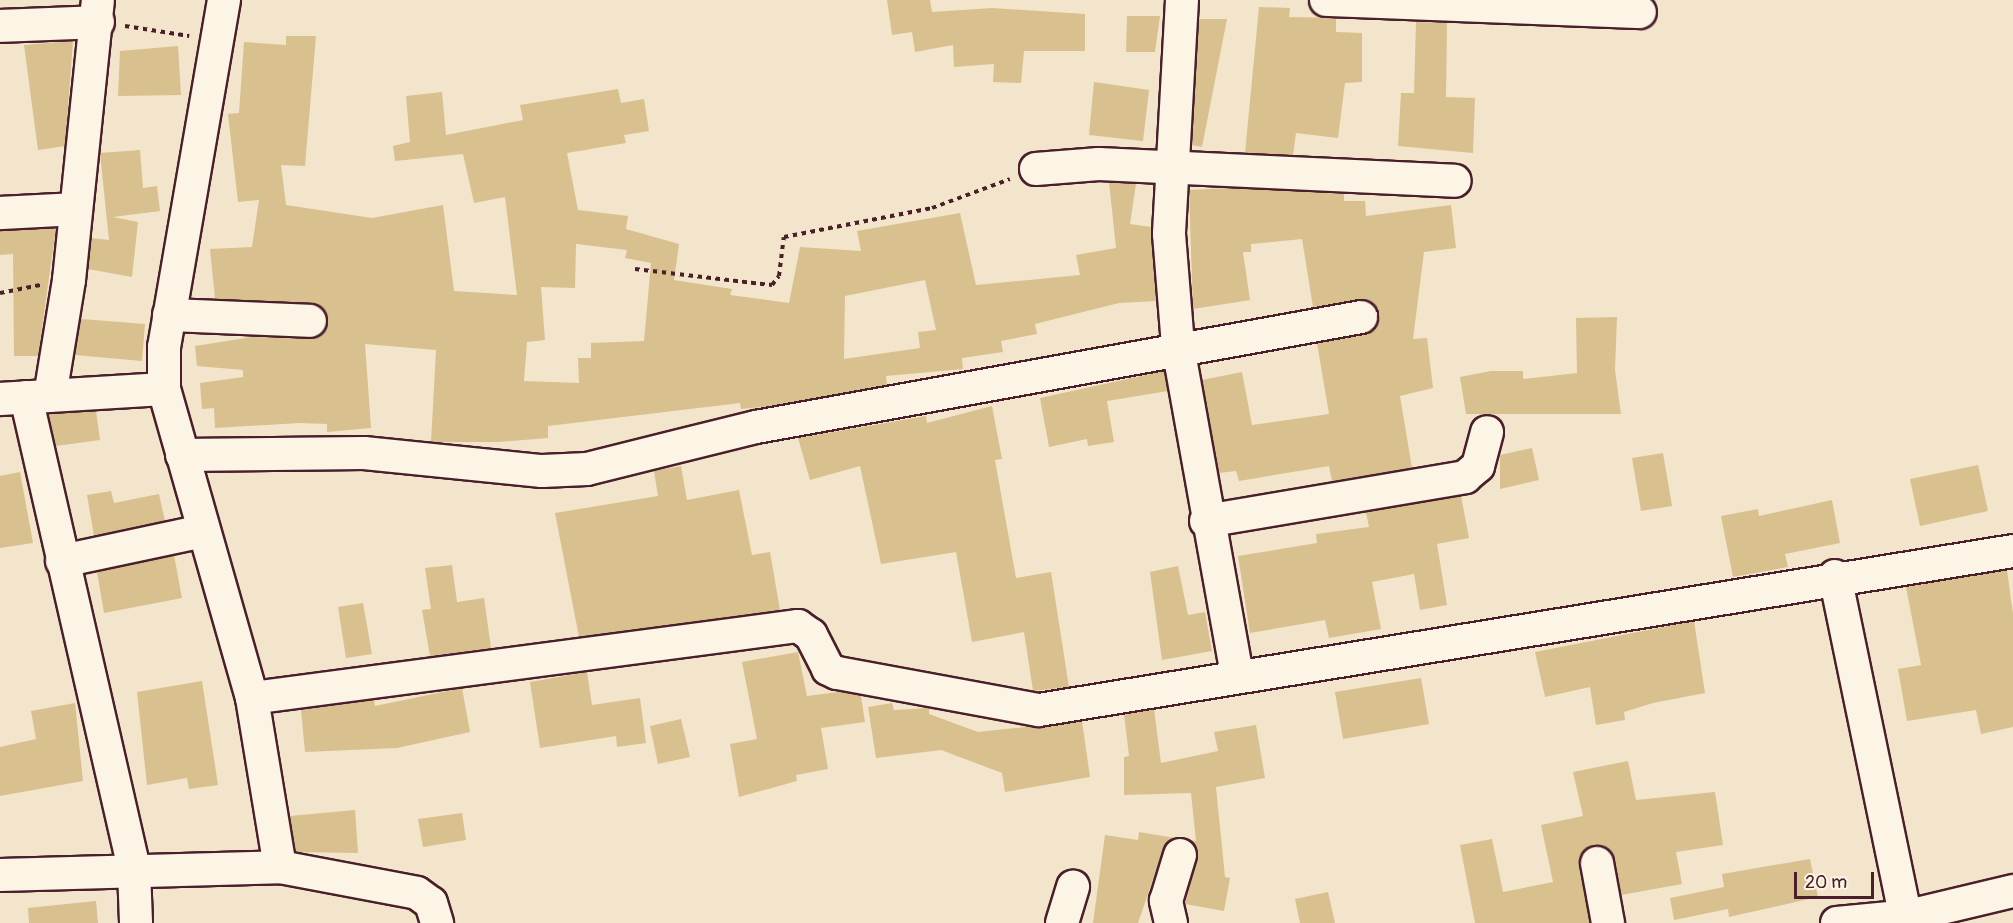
<!DOCTYPE html>
<html>
<head>
<meta charset="utf-8">
<style>
	body { margin:0 }
	#map { position:relative; width:2013px; height:923px; overflow:hidden; background:#f2e5cb; font-family:Pangolin,sans-serif }
	div>[style] { position:absolute }
	[style*='--x'] { left:calc(var(--x)*1px); top:calc(var(--y)*1px); width:calc(var(--w)*1px); rotate:calc(var(--a)*1deg) }
	.building>* { inset:0; background:#d9c08f }
	.path>* { height:4px; margin-top:-2px; transform-origin:0; background:repeating-linear-gradient(90deg,#4a1f2b 0 4.5px,transparent 0 9px) }
	.roads { filter:drop-shadow(2px 0 #4a1f2b) drop-shadow(-2px 0 #4a1f2b) drop-shadow(0 2px #4a1f2b) drop-shadow(0 -2px #4a1f2b) }
	.minor>* { height:32px; margin:-16px; padding:0 16px; transform-origin:16px; border-radius:16px; background:#fcf5e5 }
	span { translate:-50% -50%; white-space:nowrap; text-align:center; line-height:1.15; -webkit-text-stroke:5px #fcf5e5; paint-order:stroke }
	.scale { position:absolute; left:1794px; top:872px; width:80px; height:27px; box-sizing:border-box; border:3px solid #4a1f2b; border-top:0; padding-left:8px; font-size:18px; line-height:21px; white-space:nowrap; color:#4a1f2b; -webkit-text-stroke:4px #fcf5e5; paint-order:stroke }
</style>
</head>
<body>
<div id="map">
	<div class="building">
		<div style="clip-path:polygon(887px 0,930px 0,932px 12px,992px 8px,1085px 14px,1085px 51px,1024px 51px,1021px 83px,993px 82px,994px 64px,954px 67px,953px 45px,915px 52px,912px 32px,892px 35px)"></div>
		<div style="clip-path:polygon(1259px 7px,1290px 8px,1289px 17px,1336px 18px,1336px 32px,1362px 33px,1362px 82px,1345px 83px,1338px 138px,1296px 133px,1293px 155px,1245px 153px)"></div>
		<div style="clip-path:polygon(1127px 16px,1160px 16px,1155px 52px,1126px 52px)"></div>
		<div style="clip-path:polygon(1199px 19px,1227px 19px,1202px 147px,1192px 145px)"></div>
		<div style="clip-path:polygon(1416px 22px,1447px 23px,1446px 97px,1475px 98px,1473px 153px,1398px 146px,1401px 93px,1414px 93px)"></div>
		<div style="clip-path:polygon(evenodd,286px 36px,316px 36px,305px 166px,281px 165px,286px 205px,372px 218px,443px 205px,454px 291px,517px 295px,505px 197px,474px 203px,463px 154px,395px 161px,393px 146px,410px 142px,406px 96px,442px 92px,446px 135px,523px 120px,520px 105px,618px 89px,621px 103px,644px 99px,649px 131px,624px 135px,626px 143px,567px 153px,578px 210px,628px 216px,626px 229px,679px 244px,674px 280px,732px 289px,730px 295px,789px 303px,800px 247px,861px 251px,857px 231px,960px 213px,976px 285px,1080px 275px,1076px 255px,1116px 248px,1109px 182px,1136px 184px,1130px 224px,1151px 227px,1156px 301px,1119px 303px,1035px 324px,1037px 334px,1001px 341px,1003px 352px,962px 358px,963px 369px,886px 376px,887px 385px,771px 406px,741px 409px,740px 403px,548px 426px,548px 438px,498px 442px,431px 442px,436px 350px,365px 344px,371px 428px,327px 432px,327px 424px,300px 423px,215px 428px,214px 408px,202px 409px,200px 383px,243px 377px,243px 370px,197px 366px,195px 346px,252px 337px,310px 339px,325px 331px,328px 322px,326px 312px,311px 303px,215px 299px,210px 249px,252px 247px,259px 200px,238px 202px,228px 114px,239px 113px,244px 42px,286px 45px,286px 36px,576px 244px,627px 250px,625px 258px,651px 263px,644px 341px,591px 343px,591px 358px,578px 358px,579px 383px,524px 381px,527px 342px,545px 340px,541px 287px,575px 288px,576px 244px,286px 36px,925px 280px,936px 330px,918px 332px,920px 348px,844px 359px,845px 296px,925px 280px)"></div>
		<div style="clip-path:polygon(73px 41px,65px 146px,38px 150px,24px 45px)"></div>
		<div style="clip-path:polygon(178px 46px,181px 95px,118px 96px,120px 51px)"></div>
		<div style="clip-path:polygon(1094px 82px,1149px 90px,1143px 141px,1089px 135px)"></div>
		<div style="clip-path:polygon(140px 150px,143px 188px,157px 186px,160px 211px,113px 217px,138px 222px,132px 277px,88px 269px,91px 238px,109px 240px,100px 153px)"></div>
		<div style="clip-path:polygon(1230px 188px,1344px 194px,1344px 201px,1365px 201px,1366px 216px,1451px 205px,1456px 248px,1424px 252px,1413px 339px,1427px 338px,1433px 388px,1400px 396px,1412px 468px,1332px 481px,1329px 466px,1239px 481px,1236px 471px,1219px 473px,1202px 380px,1242px 372px,1252px 425px,1329px 414px,1317px 343px,1365px 335px,1378px 324px,1379px 314px,1366px 300px,1313px 307px,1302px 239px,1251px 244px,1251px 252px,1243px 252px,1250px 300px,1193px 309px,1189px 190px)"></div>
		<div style="clip-path:polygon(56px 228px,38px 356px,14px 356px,13px 254px,0 255px,0 231px)"></div>
		<div style="clip-path:polygon(1617px 317px,1615px 370px,1621px 414px,1466px 414px,1460px 377px,1491px 371px,1523px 371px,1523px 379px,1577px 373px,1576px 318px)"></div>
		<div style="clip-path:polygon(81px 319px,145px 324px,142px 361px,75px 355px)"></div>
		<div style="clip-path:polygon(1164px 371px,1168px 391px,1107px 401px,1114px 442px,1088px 446px,1087px 439px,1049px 447px,1040px 398px)"></div>
		<div style="clip-path:polygon(992px 406px,1002px 459px,995px 460px,1016px 578px,1051px 572px,1069px 687px,1033px 691px,1024px 632px,972px 642px,956px 552px,881px 564px,860px 466px,810px 480px,798px 438px,926px 416px,927px 423px)"></div>
		<div style="clip-path:polygon(96px 411px,100px 440px,56px 446px,48px 414px)"></div>
		<div style="clip-path:polygon(1532px 448px,1539px 480px,1500px 489px,1500px 455px)"></div>
		<div style="clip-path:polygon(1663px 453px,1672px 506px,1641px 511px,1632px 458px)"></div>
		<div style="clip-path:polygon(1978px 465px,1988px 511px,1920px 526px,1910px 479px)"></div>
		<div style="clip-path:polygon(681px 466px,687px 500px,739px 490px,752px 555px,770px 552px,780px 610px,579px 637px,555px 513px,658px 496px,654px 471px)"></div>
		<div style="clip-path:polygon(20px 472px,33px 543px,0 548px,0 476px)"></div>
		<div style="clip-path:polygon(111px 491px,114px 503px,159px 494px,165px 521px,94px 536px,87px 495px)"></div>
		<div style="clip-path:polygon(1461px 496px,1469px 538px,1437px 544px,1447px 605px,1420px 610px,1414px 574px,1372px 582px,1381px 629px,1329px 638px,1325px 620px,1250px 633px,1238px 556px,1317px 543px,1316px 534px,1369px 527px,1366px 512px)"></div>
		<div style="clip-path:polygon(1832px 500px,1840px 543px,1785px 554px,1788px 567px,1733px 577px,1721px 516px,1758px 509px,1759px 516px)"></div>
		<div style="clip-path:polygon(174px 555px,182px 598px,104px 613px,97px 572px)"></div>
		<div style="clip-path:polygon(452px 565px,457px 602px,484px 598px,491px 648px,430px 656px,422px 610px,431px 609px,425px 568px)"></div>
		<div style="clip-path:polygon(1178px 566px,1188px 615px,1205px 612px,1212px 651px,1162px 660px,1150px 572px)"></div>
		<div style="clip-path:polygon(2007px 570px,2013px 614px,2013px 727px,1981px 734px,1976px 710px,1907px 721px,1898px 669px,1921px 665px,1906px 587px)"></div>
		<div style="clip-path:polygon(363px 603px,372px 654px,346px 658px,338px 607px)"></div>
		<div style="clip-path:polygon(1694px 621px,1705px 693px,1653px 703px,1624px 712px,1625px 720px,1596px 725px,1590px 687px,1545px 697px,1535px 652px)"></div>
		<div style="clip-path:polygon(798px 652px,807px 696px,838px 692px,861px 696px,865px 722px,821px 728px,828px 769px,796px 775px,797px 781px,739px 797px,730px 744px,757px 739px,742px 662px)"></div>
		<div style="clip-path:polygon(587px 672px,592px 705px,640px 698px,646px 743px,617px 747px,616px 736px,540px 748px,530px 682px)"></div>
		<div style="clip-path:polygon(1421px 678px,1429px 724px,1343px 739px,1335px 692px)"></div>
		<div style="clip-path:polygon(202px 681px,218px 785px,189px 789px,187px 778px,147px 785px,137px 692px)"></div>
		<div style="clip-path:polygon(462px 688px,470px 732px,397px 748px,305px 752px,301px 710px,374px 700px,375px 706px)"></div>
		<div style="clip-path:polygon(75px 703px,83px 781px,0 796px,0 747px,36px 739px,31px 711px)"></div>
		<div style="clip-path:polygon(892px 703px,894px 710px,929px 708px,929px 714px,978px 732px,1082px 721px,1090px 777px,1005px 792px,1002px 773px,941px 750px,876px 758px,868px 707px)"></div>
		<div style="clip-path:polygon(1154px 709px,1161px 763px,1218px 751px,1214px 732px,1256px 725px,1265px 778px,1216px 787px,1225px 877px,1230px 878px,1224px 911px,1185px 904px,1197px 860px,1189px 840px,1196px 841px,1191px 793px,1124px 795px,1124px 757px,1129px 756px,1124px 714px)"></div>
		<div style="clip-path:polygon(681px 719px,690px 757px,658px 764px,650px 726px)"></div>
		<div style="clip-path:polygon(1628px 761px,1636px 800px,1715px 792px,1723px 845px,1676px 852px,1682px 884px,1621px 895px,1611px 852px,1593px 845px,1585px 850px,1579px 866px,1590px 923px,1475px 923px,1460px 845px,1492px 839px,1503px 892px,1553px 882px,1541px 825px,1583px 816px,1573px 772px)"></div>
		<div style="clip-path:polygon(355px 810px,358px 853px,296px 852px,290px 816px)"></div>
		<div style="clip-path:polygon(462px 813px,466px 840px,423px 847px,418px 819px)"></div>
		<div style="clip-path:polygon(1139px 832px,1175px 838px,1163px 850px,1138px 923px,1093px 923px,1105px 835px,1138px 840px)"></div>
		<div style="clip-path:polygon(1810px 859px,1818px 897px,1729px 917px,1728px 909px,1674px 920px,1670px 898px,1724px 887px,1722px 874px)"></div>
		<div style="clip-path:polygon(1328px 892px,1335px 923px,1300px 923px,1295px 899px)"></div>
		<div style="clip-path:polygon(96px 901px,98px 923px,29px 923px,28px 908px)"></div>
	</div>
	<div class="path">
		<div style="--x:125;--y:26;--w:65;--a:8.9"></div>
		<div style="--x:635;--y:269;--w:138;--a:6.7"></div>
		<div style="--x:772;--y:285;--w:11;--a:-52"></div>
		<div style="--x:779;--y:276;--w:39;--a:-83"></div>
		<div style="--x:784;--y:237;--w:151;--a:-11.1"></div>
		<div style="--x:932;--y:208;--w:83;--a:-20.4"></div>
		<div style="--x:0;--y:293;--w:41;--a:-11.3"></div>
	</div>
	<div class="roads">
		<div class="minor">
			<div style="--x:224;--y:0;--w:352;--a:99.8"></div>
			<div style="--x:164;--y:347;--w:42;--a:90"></div>
			<div style="--x:164;--y:389;--w:321;--a:74.1"></div>
			<div style="--x:252;--y:698;--w:171;--a:80.6"></div>
			<div style="--x:1182;--y:0;--w:234;--a:93.2"></div>
			<div style="--x:1169;--y:234;--w:113;--a:85.4"></div>
			<div style="--x:1178;--y:347;--w:333;--a:79.8"></div>
			<div style="--x:1326;--y:0;--w:314;--a:2.2"></div>
			<div style="--x:0;--y:26;--w:98;--a:-2.3"></div>
			<div style="--x:1036;--y:169;--w:63;--a:-4.5"></div>
			<div style="--x:1099;--y:164;--w:356;--a:2.7"></div>
			<div style="--x:0;--y:213;--w:76;--a:-3"></div>
			<div style="--x:169;--y:315;--w:141;--a:2.4"></div>
			<div style="--x:50;--y:396;--w:118;--a:-80.7"></div>
			<div style="--x:69;--y:280;--w:281;--a:-84.1"></div>
			<div style="--x:26;--y:397;--w:485;--a:77.1"></div>
			<div style="--x:134;--y:870;--w:53;--a:87.8"></div>
			<div style="--x:0;--y:399;--w:164;--a:-3.5"></div>
			<div style="--x:182;--y:455;--w:182;--a:-0.6"></div>
			<div style="--x:364;--y:453;--w:179;--a:5.8"></div>
			<div style="--x:542;--y:471;--w:45;--a:-2.5"></div>
			<div style="--x:587;--y:469;--w:174;--a:-14"></div>
			<div style="--x:756;--y:427;--w:615;--a:-10.3"></div>
			<div style="--x:1206;--y:521;--w:263;--a:-9.6"></div>
			<div style="--x:1465;--y:477;--w:17;--a:-40"></div>
			<div style="--x:1478;--y:466;--w:35;--a:-75"></div>
			<div style="--x:62;--y:561;--w:144;--a:-12"></div>
			<div style="--x:1835;--y:576;--w:354;--a:78.3"></div>
			<div style="--x:252;--y:698;--w:551;--a:-7.51"></div>
			<div style="--x:798;--y:626;--w:16;--a:35"></div>
			<div style="--x:811;--y:635;--w:38;--a:63"></div>
			<div style="--x:828;--y:669;--w:10;--a:24"></div>
			<div style="--x:837;--y:673;--w:205;--a:10.4"></div>
			<div style="--x:1039;--y:710;--w:987;--a:-9.27"></div>
			<div style="--x:1597;--y:863;--w:61;--a:79.6"></div>
			<div style="--x:0;--y:875;--w:280;--a:-1.6"></div>
			<div style="--x:280;--y:867;--w:139;--a:10.7"></div>
			<div style="--x:417;--y:893;--w:17;--a:36"></div>
			<div style="--x:431;--y:903;--w:21;--a:73"></div>
			<div style="--x:1062;--y:923;--w:38;--a:-73"></div>
			<div style="--x:1171;--y:923;--w:23;--a:-103"></div>
			<div style="--x:1166;--y:901;--w:48;--a:-73.1"></div>
			<div style="--x:1837;--y:923;--w:71;--a:-5.6"></div>
			<div style="--x:1908;--y:916;--w:108;--a:-13.4"></div>
		</div>
	</div>
	<div class="scale">20 m</div>
</div>
</body>
</html>
